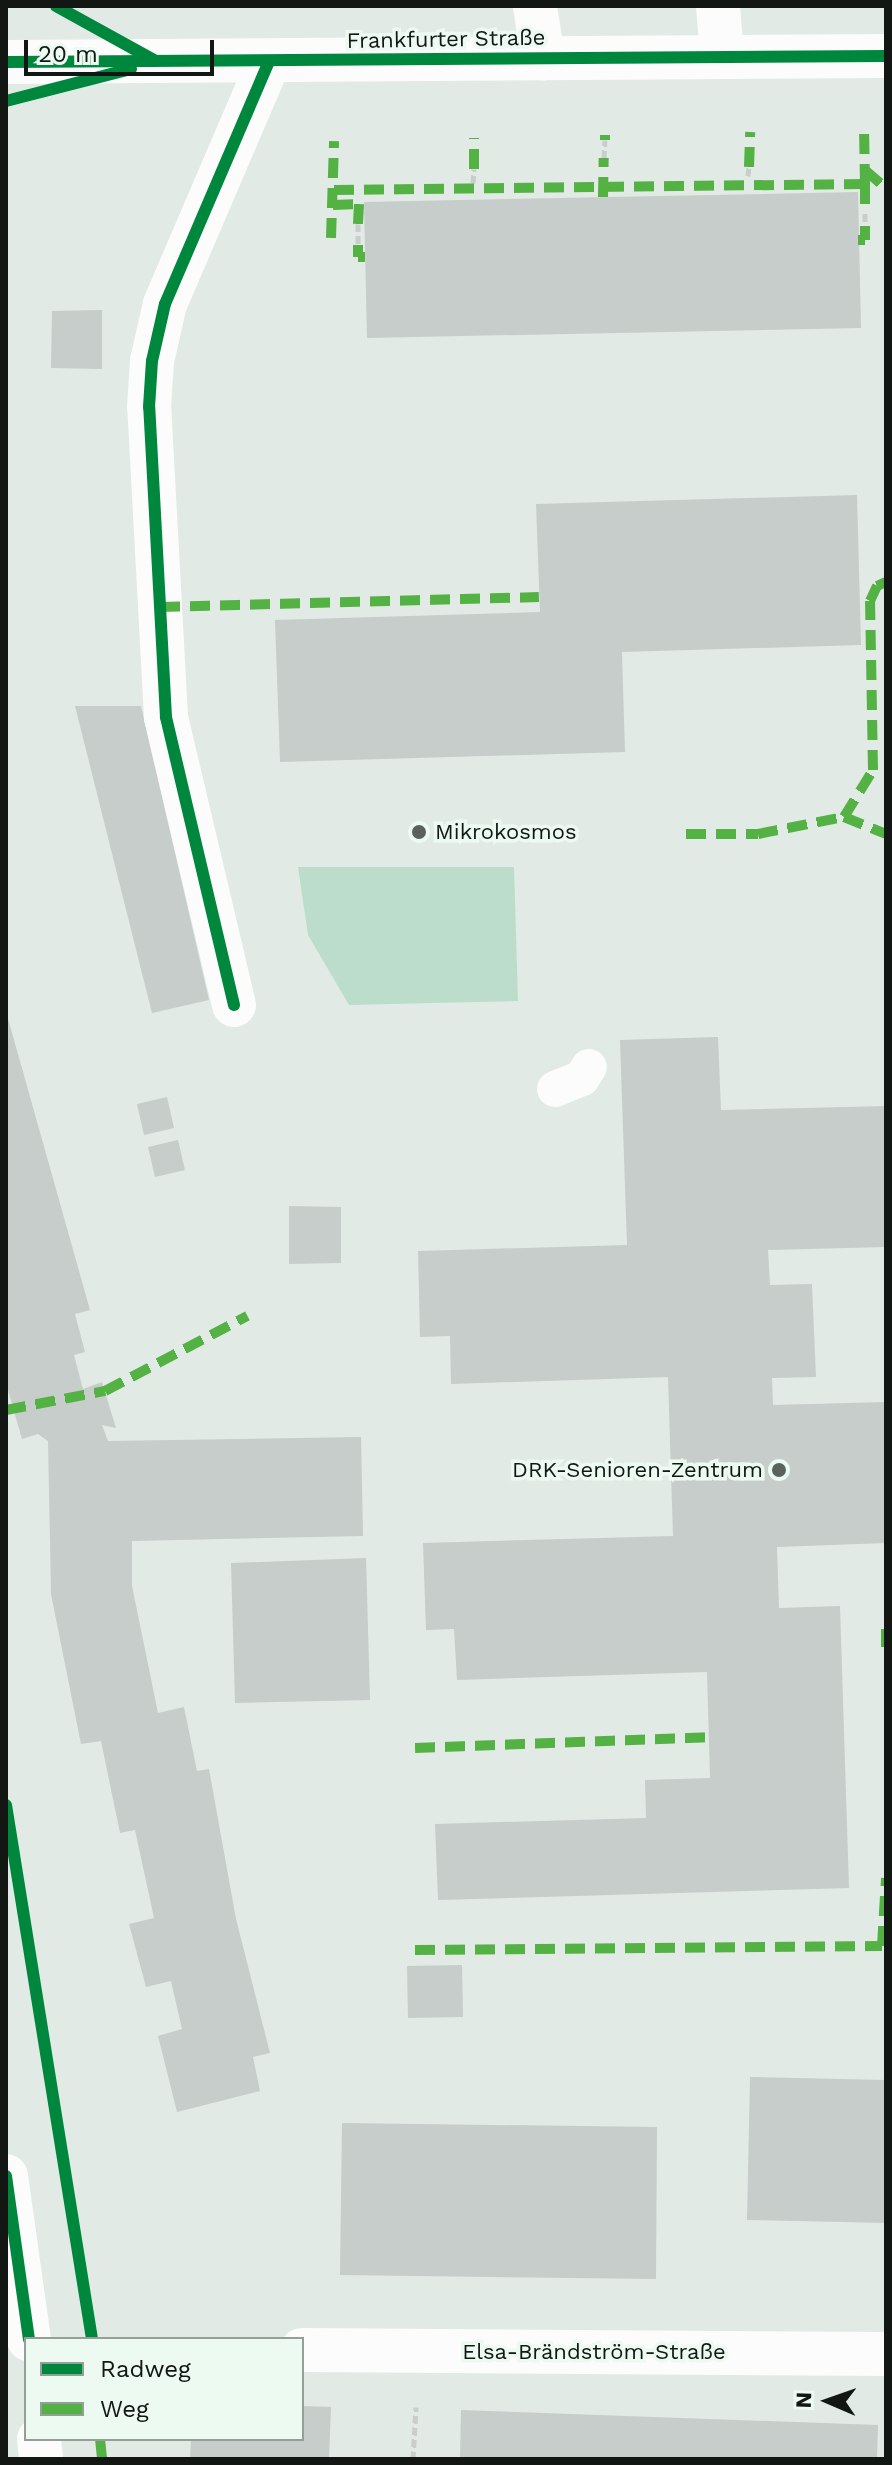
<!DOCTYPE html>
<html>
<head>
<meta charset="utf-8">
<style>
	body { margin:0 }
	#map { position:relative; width:892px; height:2465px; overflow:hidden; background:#e2eae5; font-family:"Work Sans",sans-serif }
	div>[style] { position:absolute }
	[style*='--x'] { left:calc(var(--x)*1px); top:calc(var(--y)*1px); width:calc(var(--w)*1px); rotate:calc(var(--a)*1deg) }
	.green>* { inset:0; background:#bcddcb }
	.building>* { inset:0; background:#c7cdca }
	.path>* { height:5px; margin-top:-2.5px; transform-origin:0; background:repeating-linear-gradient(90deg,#cacdcc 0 8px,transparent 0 12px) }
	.service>* { height:36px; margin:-18px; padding:0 18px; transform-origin:18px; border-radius:18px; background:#fbfcfb }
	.minor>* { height:44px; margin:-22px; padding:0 22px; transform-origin:22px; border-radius:22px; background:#fbfcfb }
	.tertiary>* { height:44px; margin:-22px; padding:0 22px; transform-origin:22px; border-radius:22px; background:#fbfcfb }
	.secondary>* { height:44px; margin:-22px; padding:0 22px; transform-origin:22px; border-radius:22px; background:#fbfcfb }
	.quiet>* { height:10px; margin-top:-5px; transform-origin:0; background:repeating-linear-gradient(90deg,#54b144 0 20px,transparent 0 30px) }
	.cycleway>* { height:12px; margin:-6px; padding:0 6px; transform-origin:6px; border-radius:6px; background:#00873e }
	.dots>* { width:22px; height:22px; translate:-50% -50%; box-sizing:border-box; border:4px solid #ecfaf2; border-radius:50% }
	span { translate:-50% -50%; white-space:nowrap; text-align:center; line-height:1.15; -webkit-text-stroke:7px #ecfaf2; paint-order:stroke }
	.street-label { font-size:22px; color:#121714 }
	.poi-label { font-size:22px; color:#121714 }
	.left { translate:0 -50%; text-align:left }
	.right { translate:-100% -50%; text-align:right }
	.frame { position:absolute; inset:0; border:8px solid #121714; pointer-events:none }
	.legend { position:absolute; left:24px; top:2337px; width:280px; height:104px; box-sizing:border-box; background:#ecfaf2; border:2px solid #959f99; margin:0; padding:10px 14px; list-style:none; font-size:24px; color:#121714 }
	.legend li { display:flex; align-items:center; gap:16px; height:40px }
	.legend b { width:40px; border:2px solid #959f99 }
	.north { position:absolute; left:788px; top:2361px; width:80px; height:80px; -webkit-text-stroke:6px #ecfaf2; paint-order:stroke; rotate:272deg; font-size:22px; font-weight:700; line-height:32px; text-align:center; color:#121714 }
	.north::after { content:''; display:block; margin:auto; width:28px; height:36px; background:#121714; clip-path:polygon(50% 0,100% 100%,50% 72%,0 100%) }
	.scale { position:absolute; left:24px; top:40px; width:190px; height:36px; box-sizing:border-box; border:4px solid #121714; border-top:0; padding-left:10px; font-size:24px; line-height:28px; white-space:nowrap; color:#121714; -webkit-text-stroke:6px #ecfaf2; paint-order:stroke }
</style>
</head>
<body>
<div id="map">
	<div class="green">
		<div style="clip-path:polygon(298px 867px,514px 867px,518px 1001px,349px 1005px,308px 935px)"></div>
	</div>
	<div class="building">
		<div style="clip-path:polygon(858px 192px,861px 328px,367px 338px,364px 202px)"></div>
		<div style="clip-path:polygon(102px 310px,102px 369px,51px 368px,52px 311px)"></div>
		<div style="clip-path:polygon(857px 495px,861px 645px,622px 652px,625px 752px,280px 762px,275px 620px,540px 612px,536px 504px)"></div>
		<div style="clip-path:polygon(75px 706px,141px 706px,209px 1000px,152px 1013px)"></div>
		<div style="clip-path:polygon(7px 1015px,90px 1310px,75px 1314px,85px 1352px,74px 1355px,83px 1389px,102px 1382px,116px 1428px,102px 1425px,108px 1441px,361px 1437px,363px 1536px,132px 1541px,132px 1586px,158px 1713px,184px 1707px,197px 1771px,209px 1769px,236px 1919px,270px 2053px,253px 2057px,260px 2091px,177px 2112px,158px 2036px,182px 2029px,171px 1981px,146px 1987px,129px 1924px,154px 1918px,135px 1830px,120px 1833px,101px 1741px,81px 1744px,51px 1594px,48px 1441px,38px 1434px,22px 1439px,6px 1383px)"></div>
		<div style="clip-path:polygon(718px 1037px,721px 1110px,886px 1106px,886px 1247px,768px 1250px,770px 1285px,812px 1284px,816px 1377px,772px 1378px,773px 1405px,886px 1402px,886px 1543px,777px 1547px,779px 1608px,840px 1606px,849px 1888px,438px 1900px,435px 1824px,646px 1818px,645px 1780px,710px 1778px,707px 1672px,457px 1680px,454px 1629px,426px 1630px,423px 1543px,673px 1536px,668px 1377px,451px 1384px,450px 1336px,420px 1337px,418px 1251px,627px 1245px,620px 1040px)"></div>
		<div style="clip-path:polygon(167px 1097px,174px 1128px,144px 1135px,137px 1104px)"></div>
		<div style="clip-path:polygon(178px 1140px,185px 1170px,155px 1177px,148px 1147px)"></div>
		<div style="clip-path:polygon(289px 1206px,341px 1207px,341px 1263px,289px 1264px)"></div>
		<div style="clip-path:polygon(366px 1558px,370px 1700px,235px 1703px,231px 1563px)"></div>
		<div style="clip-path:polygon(462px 1965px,463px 2017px,408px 2018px,407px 1966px)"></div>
		<div style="clip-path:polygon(750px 2077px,886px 2080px,886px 2223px,747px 2220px)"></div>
		<div style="clip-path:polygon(342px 2123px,657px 2127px,656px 2279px,340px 2275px)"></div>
		<div style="clip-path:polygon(302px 2406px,331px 2407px,329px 2459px,190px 2459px,191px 2439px,302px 2439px)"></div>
		<div style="clip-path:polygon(461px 2410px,878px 2425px,877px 2459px,460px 2459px)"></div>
	</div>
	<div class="path">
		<div style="--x:604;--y:158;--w:18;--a:-87"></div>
		<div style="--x:748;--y:176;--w:9;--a:-84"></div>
		<div style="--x:473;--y:183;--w:14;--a:-86"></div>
		<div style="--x:865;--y:213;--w:13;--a:90"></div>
		<div style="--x:358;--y:224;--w:21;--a:90"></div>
		<div style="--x:413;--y:2459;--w:52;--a:-86.7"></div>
	</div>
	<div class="service">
		<div style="--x:555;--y:1089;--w:29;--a:-22"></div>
		<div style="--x:582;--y:1078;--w:13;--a:-58"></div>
	</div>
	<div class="minor">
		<div style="--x:535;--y:6;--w:53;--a:81.3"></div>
		<div style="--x:718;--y:6;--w:50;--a:85.4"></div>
		<div style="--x:234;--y:1005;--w:296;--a:-103.3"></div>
		<div style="--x:166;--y:717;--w:310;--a:-93.1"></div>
		<div style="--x:149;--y:407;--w:46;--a:-86.3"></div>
		<div style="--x:152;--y:361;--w:58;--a:-77.2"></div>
		<div style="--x:165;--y:304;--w:264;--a:-66.8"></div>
		<div style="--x:302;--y:2350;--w:584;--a:0.39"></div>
	</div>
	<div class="tertiary">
		<div style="--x:6;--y:2176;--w:165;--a:82"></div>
		<div style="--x:39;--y:2439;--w:20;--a:84"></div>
	</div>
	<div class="secondary">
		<div style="--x:6;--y:62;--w:880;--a:-0.39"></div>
	</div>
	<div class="quiet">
		<div style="--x:605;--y:140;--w:5;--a:-90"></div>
		<div style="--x:749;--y:167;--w:35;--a:-88"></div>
		<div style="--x:474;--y:169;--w:31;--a:-90"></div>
		<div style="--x:865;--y:170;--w:28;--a:41"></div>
		<div style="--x:865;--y:184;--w:29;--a:90"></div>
		<div style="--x:334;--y:190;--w:531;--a:-0.65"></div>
		<div style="--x:865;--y:184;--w:55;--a:-91"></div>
		<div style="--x:603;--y:197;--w:39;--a:-89"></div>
		<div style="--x:333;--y:205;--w:26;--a:-2"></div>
		<div style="--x:359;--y:204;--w:20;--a:93"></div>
		<div style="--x:331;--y:238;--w:97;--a:-88.2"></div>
		<div style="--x:858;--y:240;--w:7;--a:0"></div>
		<div style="--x:865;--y:240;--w:14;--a:-90"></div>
		<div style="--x:358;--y:245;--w:12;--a:90"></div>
		<div style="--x:358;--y:257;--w:7;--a:0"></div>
		<div style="--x:160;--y:607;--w:379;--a:-1.5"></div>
		<div style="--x:844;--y:817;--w:55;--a:-58.3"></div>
		<div style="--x:873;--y:770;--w:169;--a:-91"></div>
		<div style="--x:870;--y:601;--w:17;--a:-65"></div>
		<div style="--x:877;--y:586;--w:10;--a:-24"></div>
		<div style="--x:686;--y:834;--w:72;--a:0"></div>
		<div style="--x:758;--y:834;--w:88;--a:-11.2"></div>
		<div style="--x:844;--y:817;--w:45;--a:22"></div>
		<div style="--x:6;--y:1410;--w:101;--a:-10.9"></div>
		<div style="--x:105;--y:1391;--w:161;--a:-27.8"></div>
		<div style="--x:886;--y:1629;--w:18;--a:90"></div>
		<div style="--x:415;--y:1748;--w:294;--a:-2.1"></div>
		<div style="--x:415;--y:1950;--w:467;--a:-0.5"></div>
		<div style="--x:882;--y:1946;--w:68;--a:-86.6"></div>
		<div style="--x:100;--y:2439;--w:20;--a:84"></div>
	</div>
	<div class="cycleway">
		<div style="--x:56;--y:6;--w:112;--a:28.9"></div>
		<div style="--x:6;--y:62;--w:880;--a:-0.39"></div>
		<div style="--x:6;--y:101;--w:129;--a:-14.4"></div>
		<div style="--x:234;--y:1005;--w:296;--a:-103.3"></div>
		<div style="--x:166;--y:717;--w:310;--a:-93.1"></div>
		<div style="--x:149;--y:407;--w:46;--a:-86.3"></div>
		<div style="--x:152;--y:361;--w:58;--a:-77.2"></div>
		<div style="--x:165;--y:304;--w:264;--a:-66.8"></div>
		<div style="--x:6;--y:1805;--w:541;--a:80.85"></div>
		<div style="--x:6;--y:2176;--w:165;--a:82"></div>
	</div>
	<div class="dots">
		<div style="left:419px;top:832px;background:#5b615d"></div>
		<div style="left:779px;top:1470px;background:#5b615d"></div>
	</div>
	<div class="street-label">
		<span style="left:446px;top:39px;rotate:-1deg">Frankfurter Straße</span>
		<span style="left:594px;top:2352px">Elsa-Brändström-Straße</span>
	</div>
	<div class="poi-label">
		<span class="left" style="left:435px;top:832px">Mikrokosmos</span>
		<span class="right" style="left:763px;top:1470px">DRK-Senioren-Zentrum</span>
	</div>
	<div class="frame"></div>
	<ul class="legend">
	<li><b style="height:10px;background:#00873e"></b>Radweg</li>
	<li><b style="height:10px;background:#54b144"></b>Weg</li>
	</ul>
	<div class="north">N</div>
	<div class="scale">20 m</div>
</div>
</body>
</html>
